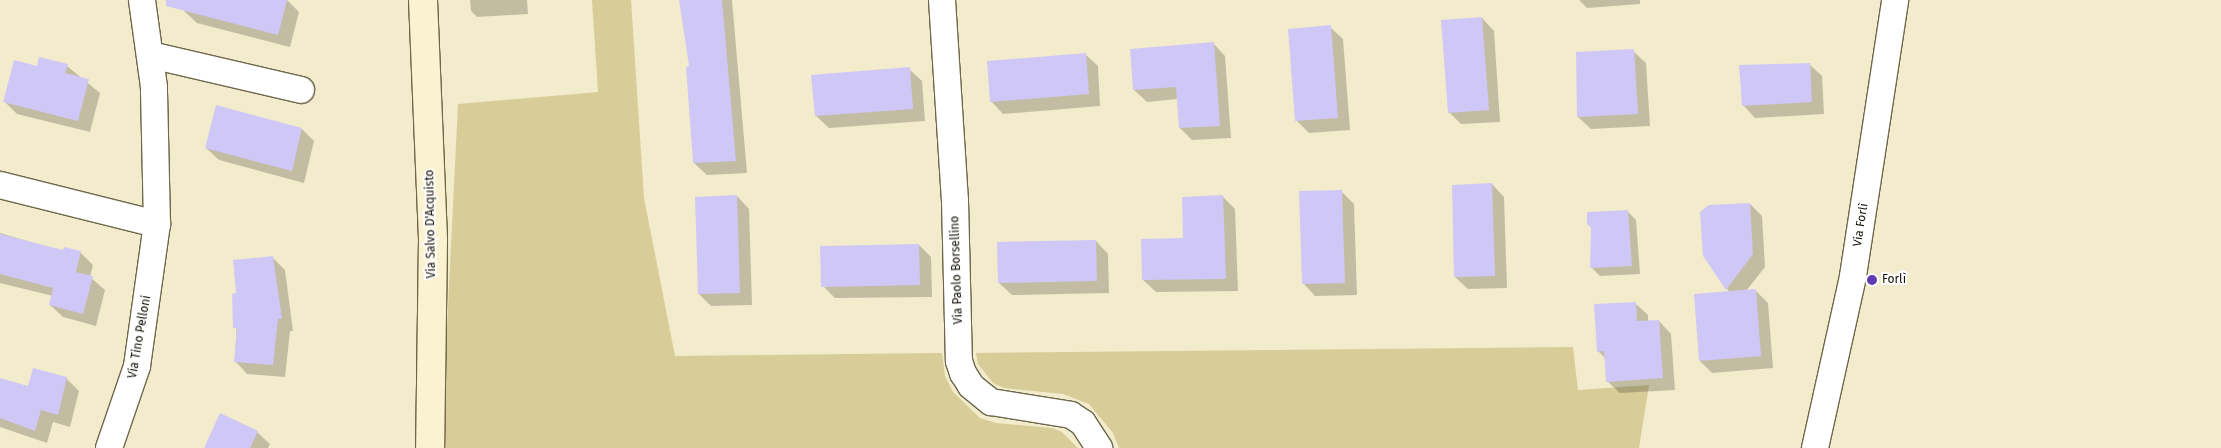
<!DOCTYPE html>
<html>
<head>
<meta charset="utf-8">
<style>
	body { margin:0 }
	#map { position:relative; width:2221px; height:448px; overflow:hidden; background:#f3eccc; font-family:"Fira Sans",sans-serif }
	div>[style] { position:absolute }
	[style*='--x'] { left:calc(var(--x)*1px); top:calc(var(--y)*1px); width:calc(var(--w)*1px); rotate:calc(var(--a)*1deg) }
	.green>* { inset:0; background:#d8cc98 }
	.shadow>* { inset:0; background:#0003 }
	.building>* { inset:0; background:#cfc8f6 }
	.roads { filter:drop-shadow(1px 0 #6d674b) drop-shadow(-1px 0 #6d674b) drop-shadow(0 1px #6d674b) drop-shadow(0 -1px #6d674b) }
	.street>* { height:26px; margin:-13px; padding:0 13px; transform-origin:13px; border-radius:13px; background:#fff }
	.secondary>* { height:28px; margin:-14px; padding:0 14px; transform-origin:14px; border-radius:14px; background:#faf2d0 }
	.dots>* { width:14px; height:14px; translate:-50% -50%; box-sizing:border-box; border:2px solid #fff; border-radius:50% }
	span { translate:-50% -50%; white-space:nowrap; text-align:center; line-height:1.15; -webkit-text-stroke:4px #fff; paint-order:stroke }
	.street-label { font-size:12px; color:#120f05 }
	.poi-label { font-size:12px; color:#120f05 }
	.left { translate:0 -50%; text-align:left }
</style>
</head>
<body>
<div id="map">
	<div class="green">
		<div style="clip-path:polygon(592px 0,631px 0,644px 198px,675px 356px,942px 353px,945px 376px,953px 392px,980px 418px,996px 423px,1052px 428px,1062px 432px,1078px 448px,441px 448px,458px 104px,598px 92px)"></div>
		<div style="clip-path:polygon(1573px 347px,1578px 390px,1649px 385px,1639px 448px,1119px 448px,1113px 433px,1089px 404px,1063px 394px,1004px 388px,993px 383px,978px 364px,976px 353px)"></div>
	</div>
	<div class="shadow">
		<div style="clip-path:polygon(187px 0,287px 0,299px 12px,290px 47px,197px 23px,184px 11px)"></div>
		<div style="clip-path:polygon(470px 0,527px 0,528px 14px,477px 17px,471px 11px)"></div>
		<div style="clip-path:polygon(680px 0,732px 0,747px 173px,707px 175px,694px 163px,691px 68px)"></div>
		<div style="clip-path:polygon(1579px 0,1640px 0,1640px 4px,1587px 8px)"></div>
		<div style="clip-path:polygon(1482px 18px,1494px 31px,1500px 122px,1461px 124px,1449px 112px)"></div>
		<div style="clip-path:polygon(1330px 27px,1343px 39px,1350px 130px,1309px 133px,1297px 121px,1290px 31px)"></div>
		<div style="clip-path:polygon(1213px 43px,1225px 56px,1231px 138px,1192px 140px,1180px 128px,1178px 99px,1147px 102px,1134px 90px)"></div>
		<div style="clip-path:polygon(1633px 51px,1646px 63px,1650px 126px,1591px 129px,1578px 117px)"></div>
		<div style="clip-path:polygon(1085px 54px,1098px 66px,1100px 106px,1003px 114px,991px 101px)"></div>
		<div style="clip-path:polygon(1809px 64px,1822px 76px,1824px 114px,1755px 118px,1743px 105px)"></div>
		<div style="clip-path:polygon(67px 66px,100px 93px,90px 132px,17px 114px,4px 101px,38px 67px)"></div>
		<div style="clip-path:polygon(909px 69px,922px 81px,925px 121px,829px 128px,816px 116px)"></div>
		<div style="clip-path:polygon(302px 129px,314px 141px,304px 183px,219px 160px,206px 148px)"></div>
		<div style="clip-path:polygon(1492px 184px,1504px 197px,1507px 288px,1468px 289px,1455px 277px)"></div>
		<div style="clip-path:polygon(1341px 191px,1354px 204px,1357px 295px,1315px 296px,1303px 283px)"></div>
		<div style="clip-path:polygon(737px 196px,749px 209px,752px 305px,711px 306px,699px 294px)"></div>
		<div style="clip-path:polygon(1222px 196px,1235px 209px,1238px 291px,1156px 292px,1143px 280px,1185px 240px)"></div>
		<div style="clip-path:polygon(1750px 204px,1762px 216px,1765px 267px,1746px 291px,1756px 291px,1768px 303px,1773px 368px,1712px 373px,1700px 361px,1730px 293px,1704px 255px)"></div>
		<div style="clip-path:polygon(1627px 211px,1636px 220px,1640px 274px,1600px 276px,1592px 268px)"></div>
		<div style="clip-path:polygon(0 233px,64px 252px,65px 248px,81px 253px,93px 265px,90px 277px,105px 290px,96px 326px,63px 317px,50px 305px,53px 296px,0 283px)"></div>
		<div style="clip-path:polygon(1096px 241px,1108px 254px,1109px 293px,1012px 295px,999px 283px)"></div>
		<div style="clip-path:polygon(919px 245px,931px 257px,932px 297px,835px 298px,823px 286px)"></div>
		<div style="clip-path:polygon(272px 257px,285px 270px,293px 331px,290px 331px,285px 377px,247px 374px,235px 361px,238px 294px)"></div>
		<div style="clip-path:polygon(1635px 303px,1648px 315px,1648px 322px,1659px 321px,1671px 334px,1675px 390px,1620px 393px,1607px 381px,1606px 359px,1598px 351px)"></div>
		<div style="clip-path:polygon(66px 378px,79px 391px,70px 427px,53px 422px,47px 443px,0 427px,0 380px,29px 387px)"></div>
		<div style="clip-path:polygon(257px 432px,270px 444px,268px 448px,205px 448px)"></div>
	</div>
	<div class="building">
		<div style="clip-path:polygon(166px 0,287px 0,278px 35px,166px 6px)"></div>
		<div style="clip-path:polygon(679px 0,722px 0,736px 161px,693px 163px,686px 67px,689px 66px)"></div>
		<div style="clip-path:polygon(1482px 17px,1489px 110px,1448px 113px,1441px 20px)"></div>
		<div style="clip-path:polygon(1331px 25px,1338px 118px,1295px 121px,1288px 29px)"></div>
		<div style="clip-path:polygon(1214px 42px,1220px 126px,1179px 128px,1176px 87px,1133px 90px,1130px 49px)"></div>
		<div style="clip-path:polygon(1634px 49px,1638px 114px,1577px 117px,1576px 52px)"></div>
		<div style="clip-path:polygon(1086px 53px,1089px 94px,990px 102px,987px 61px)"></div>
		<div style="clip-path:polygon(39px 57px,68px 64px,65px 73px,89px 79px,78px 121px,3px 102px,14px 60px,37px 66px)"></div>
		<div style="clip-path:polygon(1810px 63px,1812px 102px,1742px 106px,1739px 65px)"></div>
		<div style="clip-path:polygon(910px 67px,913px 109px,815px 116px,811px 75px)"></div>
		<div style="clip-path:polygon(216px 105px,302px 128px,292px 171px,205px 148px)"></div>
		<div style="clip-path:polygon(1492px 183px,1495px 276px,1454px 277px,1452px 185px)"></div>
		<div style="clip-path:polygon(1342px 190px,1345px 283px,1302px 284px,1299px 191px)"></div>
		<div style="clip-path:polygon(737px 195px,740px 293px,698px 294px,695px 197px)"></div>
		<div style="clip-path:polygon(1223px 195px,1226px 279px,1142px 280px,1141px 239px,1183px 238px,1182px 197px)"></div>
		<div style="clip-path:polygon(1750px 203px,1753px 254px,1726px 290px,1703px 256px,1700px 212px,1709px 205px)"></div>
		<div style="clip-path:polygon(1628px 210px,1632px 266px,1590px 268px,1591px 228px,1587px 224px,1587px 212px)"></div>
		<div style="clip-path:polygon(0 234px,63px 250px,64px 247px,81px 251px,76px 272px,93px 276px,83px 314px,49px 305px,53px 288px,0 274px)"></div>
		<div style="clip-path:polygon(1096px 240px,1097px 281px,998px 283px,997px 242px)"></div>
		<div style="clip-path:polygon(919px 244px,920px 285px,821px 287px,820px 246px)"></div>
		<div style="clip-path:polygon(273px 256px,282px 319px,278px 319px,273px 365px,234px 362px,237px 328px,233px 328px,232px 294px,236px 293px,233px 260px)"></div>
		<div style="clip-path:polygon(1756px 289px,1761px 356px,1699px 361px,1694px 294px)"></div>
		<div style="clip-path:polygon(1636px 302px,1637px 321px,1659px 320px,1663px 378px,1606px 382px,1604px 351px,1597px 352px,1594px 304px)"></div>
		<div style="clip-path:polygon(33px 368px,67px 377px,58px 415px,41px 410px,35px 431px,0 418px,0 378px,28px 386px)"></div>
		<div style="clip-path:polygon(220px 413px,258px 431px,250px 448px,204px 448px)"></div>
	</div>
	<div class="roads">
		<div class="street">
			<div style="--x:942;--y:0;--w:201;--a:86.3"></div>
			<div style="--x:955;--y:201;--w:160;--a:88.6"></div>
			<div style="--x:959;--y:361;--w:13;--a:72"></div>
			<div style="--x:963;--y:373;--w:15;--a:58"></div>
			<div style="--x:971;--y:386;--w:26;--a:39"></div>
			<div style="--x:991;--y:402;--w:81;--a:9.2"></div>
			<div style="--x:1071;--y:415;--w:14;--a:34"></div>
			<div style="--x:1083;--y:423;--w:30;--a:57"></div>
			<div style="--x:151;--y:55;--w:154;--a:13.1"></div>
			<div style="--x:0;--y:185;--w:162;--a:14"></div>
			<div style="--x:109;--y:448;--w:87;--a:-71.1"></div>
			<div style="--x:137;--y:366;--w:143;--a:-82"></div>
			<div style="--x:157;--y:224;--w:137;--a:-91.3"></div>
			<div style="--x:154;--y:87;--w:88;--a:-97.9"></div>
			<div style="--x:1815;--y:448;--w:176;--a:-77.5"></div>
			<div style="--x:1853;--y:276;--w:279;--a:-81.3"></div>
		</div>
		<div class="secondary">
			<div style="--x:423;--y:0;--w:240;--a:87.6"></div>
			<div style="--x:433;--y:240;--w:208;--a:90.8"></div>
		</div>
	</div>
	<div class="dots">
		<div style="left:1872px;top:280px;background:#603bb3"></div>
	</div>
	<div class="street-label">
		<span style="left:431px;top:224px;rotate:-91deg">Via Salvo D'Acquisto</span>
		<span style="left:1861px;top:225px;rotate:-81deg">Via Forlì</span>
		<span style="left:957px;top:270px;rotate:-92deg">Via Paolo Borsellino</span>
		<span style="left:140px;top:337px;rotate:-80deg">Via Tino Pelloni</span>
	</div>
	<div class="poi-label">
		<span class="left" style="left:1882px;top:280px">Forlì</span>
	</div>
</div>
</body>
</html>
